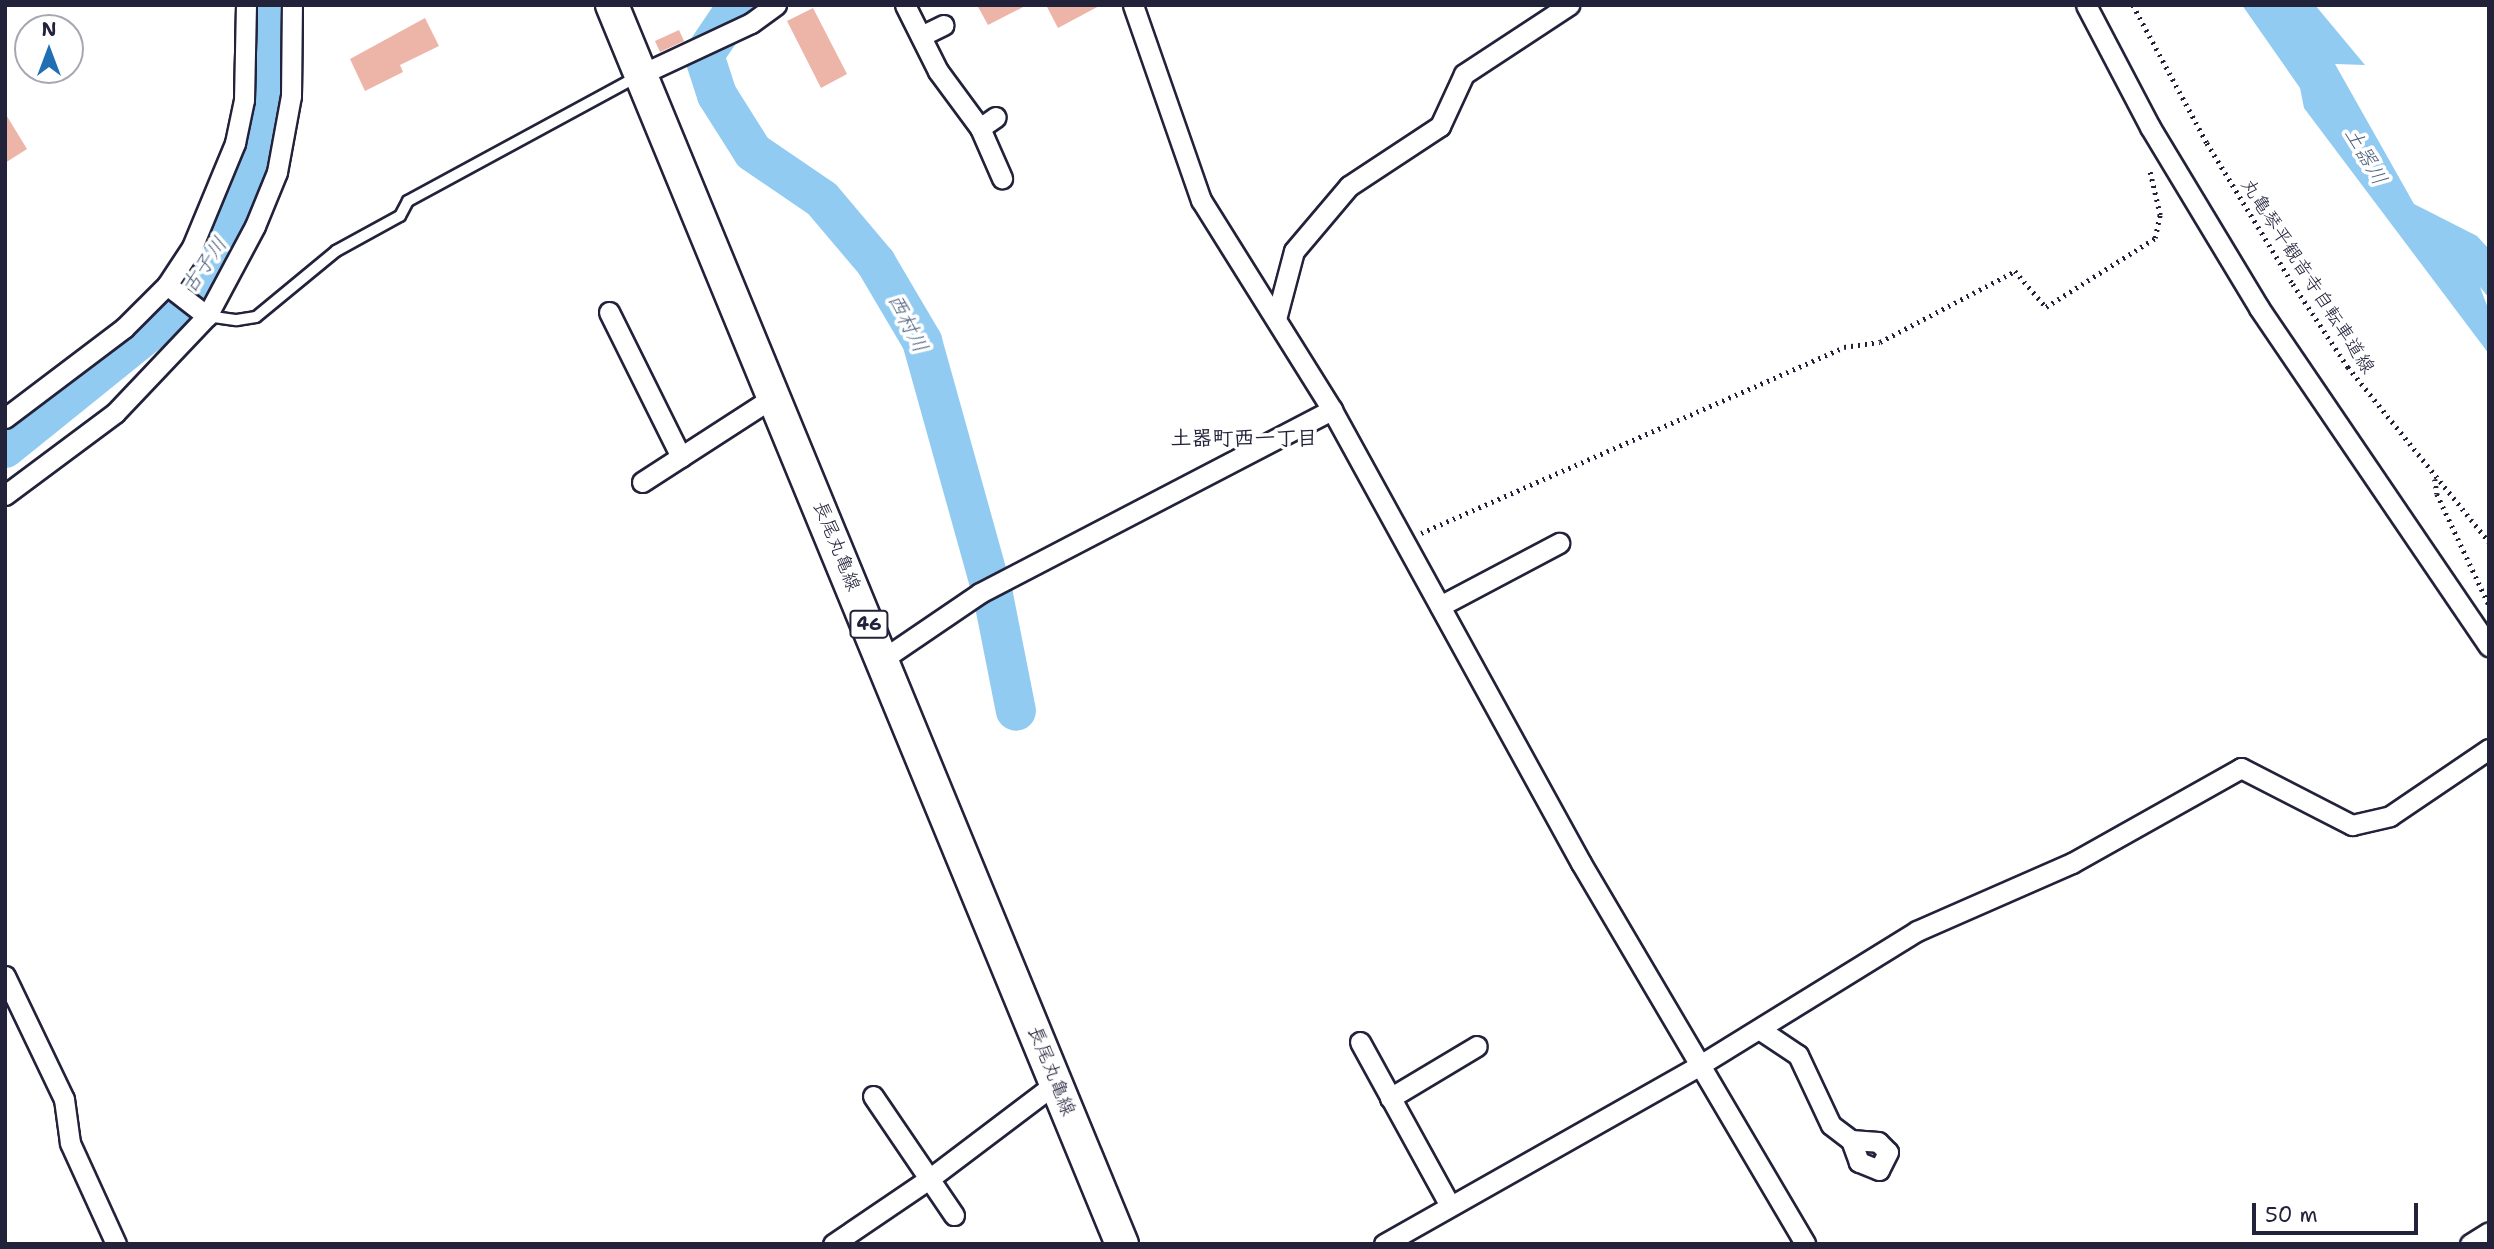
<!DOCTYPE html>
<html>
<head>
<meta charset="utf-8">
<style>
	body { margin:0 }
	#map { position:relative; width:2494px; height:1249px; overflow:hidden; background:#fff; font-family:"Shantell Sans","Klee One",sans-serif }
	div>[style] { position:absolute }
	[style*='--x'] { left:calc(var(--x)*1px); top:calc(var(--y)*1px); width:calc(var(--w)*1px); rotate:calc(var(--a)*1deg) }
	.water>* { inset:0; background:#92cbf2 }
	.river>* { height:40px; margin:-20px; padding:0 20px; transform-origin:20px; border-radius:20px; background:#92cbf2 }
	.building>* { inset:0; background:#edb4a8 }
	.path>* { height:4.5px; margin-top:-2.25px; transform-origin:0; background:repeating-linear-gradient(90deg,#22223b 0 2px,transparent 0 7px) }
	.roads { filter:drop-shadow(2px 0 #22223b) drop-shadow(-2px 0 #22223b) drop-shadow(0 2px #22223b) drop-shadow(0 -2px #22223b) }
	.service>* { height:10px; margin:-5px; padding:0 5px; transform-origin:5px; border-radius:5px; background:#fff }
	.minor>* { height:19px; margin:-9.5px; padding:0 9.5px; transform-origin:9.5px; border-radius:9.5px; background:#fff }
	.primary>* { height:32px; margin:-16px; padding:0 16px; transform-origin:16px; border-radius:16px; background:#fff }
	span { translate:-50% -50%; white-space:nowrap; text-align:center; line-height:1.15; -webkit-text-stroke:7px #fff; paint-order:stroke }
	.shield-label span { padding:2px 5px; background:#fff; border:2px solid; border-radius:5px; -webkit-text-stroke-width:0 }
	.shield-label { font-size:18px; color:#22223b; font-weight:700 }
	.street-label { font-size:19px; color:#22223b }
	.water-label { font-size:21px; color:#495d7b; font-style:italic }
	.neighbourhood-label { font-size:21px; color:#22223b; font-weight:700 }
	.frame { position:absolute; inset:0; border:7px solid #22223b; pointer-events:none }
	.north { position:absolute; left:14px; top:14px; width:70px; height:70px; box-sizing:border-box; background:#fff; border:2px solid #a7a7b1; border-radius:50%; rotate:0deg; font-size:19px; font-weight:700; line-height:28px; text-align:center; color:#22223b }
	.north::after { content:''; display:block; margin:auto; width:24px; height:32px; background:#1f6fb2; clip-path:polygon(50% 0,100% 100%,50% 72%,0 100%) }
	.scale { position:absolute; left:2252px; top:1203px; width:166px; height:32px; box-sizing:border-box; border:4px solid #22223b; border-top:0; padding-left:9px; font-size:21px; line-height:24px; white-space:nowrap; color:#22223b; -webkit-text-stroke:5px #fff; paint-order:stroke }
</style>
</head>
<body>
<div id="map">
	<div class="water">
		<div style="clip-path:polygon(2242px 5px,2315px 5px,2365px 65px,2335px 64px,2414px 204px,2477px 236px,2489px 249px,2489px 298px,2480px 287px,2489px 311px,2489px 354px,2304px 108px,2300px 88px)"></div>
	</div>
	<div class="river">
		<div style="--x:738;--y:5;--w:60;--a:124.2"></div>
		<div style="--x:704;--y:55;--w:42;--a:72"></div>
		<div style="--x:717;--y:95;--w:67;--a:57.7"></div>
		<div style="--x:753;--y:152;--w:83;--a:34.3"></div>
		<div style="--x:822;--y:199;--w:84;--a:49.8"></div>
		<div style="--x:876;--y:263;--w:91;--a:59.5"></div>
		<div style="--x:922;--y:341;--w:264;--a:74.4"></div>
		<div style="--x:993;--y:595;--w:118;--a:78.8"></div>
		<div style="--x:5;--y:448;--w:206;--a:-38.9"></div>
		<div style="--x:165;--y:319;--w:102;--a:-53.8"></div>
		<div style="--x:225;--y:237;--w:96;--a:-71.8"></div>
		<div style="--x:255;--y:146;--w:86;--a:-82"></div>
		<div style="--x:267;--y:61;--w:56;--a:-92"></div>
	</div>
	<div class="building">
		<div style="clip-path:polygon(977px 5px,1027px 5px,988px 25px)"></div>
		<div style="clip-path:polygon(1046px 5px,1101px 5px,1058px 28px)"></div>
		<div style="clip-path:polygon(813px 8px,847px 74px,821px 88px,787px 21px)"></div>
		<div style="clip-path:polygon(425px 18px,439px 46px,400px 65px,403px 72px,365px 91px,350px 59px)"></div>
		<div style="clip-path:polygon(679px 30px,684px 41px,660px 52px,655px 41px)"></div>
		<div style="clip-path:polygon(5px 113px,27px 149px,5px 163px)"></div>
	</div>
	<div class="path">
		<div style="--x:2133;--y:5;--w:157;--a:61.8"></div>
		<div style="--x:2207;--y:143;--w:165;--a:58.6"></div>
		<div style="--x:2293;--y:284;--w:100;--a:56.5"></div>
		<div style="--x:2348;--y:367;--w:225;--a:51.1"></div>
		<div style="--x:2435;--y:479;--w:15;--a:82"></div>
		<div style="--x:2437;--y:494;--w:123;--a:64.9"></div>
		<div style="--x:1421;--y:533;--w:462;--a:-23.7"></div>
		<div style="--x:1844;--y:347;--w:36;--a:-8"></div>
		<div style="--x:1880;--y:342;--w:153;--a:-27.7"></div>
		<div style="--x:2015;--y:271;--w:48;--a:49.3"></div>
		<div style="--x:2046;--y:307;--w:129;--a:-32.3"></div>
		<div style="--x:2155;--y:238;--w:24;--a:-78"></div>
		<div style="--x:2160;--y:215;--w:48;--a:-103.2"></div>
	</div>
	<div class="roads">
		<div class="service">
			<div style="--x:207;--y:316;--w:30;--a:8"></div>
			<div style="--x:237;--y:320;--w:19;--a:-9"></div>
			<div style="--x:256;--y:317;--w:104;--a:-39.5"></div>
			<div style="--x:336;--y:251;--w:73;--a:-28.7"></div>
			<div style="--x:400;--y:216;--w:17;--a:-62"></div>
			<div style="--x:408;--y:201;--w:260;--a:-28.5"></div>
		</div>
		<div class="minor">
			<div style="--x:905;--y:5;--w:74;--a:63.4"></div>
			<div style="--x:938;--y:71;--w:71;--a:53.6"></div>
			<div style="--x:980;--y:128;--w:55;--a:66.3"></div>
			<div style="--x:1133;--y:5;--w:207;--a:70.8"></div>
			<div style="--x:1201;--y:200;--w:248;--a:58"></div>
			<div style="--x:1332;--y:410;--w:517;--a:61.2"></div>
			<div style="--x:1581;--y:863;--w:442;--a:59.5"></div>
			<div style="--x:2086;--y:5;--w:138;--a:62.3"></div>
			<div style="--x:2150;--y:127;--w:211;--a:58.9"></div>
			<div style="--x:2259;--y:308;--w:409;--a:55.8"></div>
			<div style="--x:921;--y:36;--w:25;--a:-26"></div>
			<div style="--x:642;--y:74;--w:120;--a:-25.1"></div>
			<div style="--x:751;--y:23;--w:31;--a:-36"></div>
			<div style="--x:980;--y:128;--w:19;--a:-35"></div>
			<div style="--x:167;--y:285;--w:51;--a:37.8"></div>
			<div style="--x:609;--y:312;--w:162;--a:63.6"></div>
			<div style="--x:1276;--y:319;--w:70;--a:-75.2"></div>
			<div style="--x:1294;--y:251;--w:85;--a:-49.8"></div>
			<div style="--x:1349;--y:186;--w:109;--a:-33.4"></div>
			<div style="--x:1440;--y:126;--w:57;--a:-65.2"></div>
			<div style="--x:1464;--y:74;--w:126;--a:-33.3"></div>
			<div style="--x:5;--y:418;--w:149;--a:-37.1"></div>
			<div style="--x:124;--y:328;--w:61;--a:-45"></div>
			<div style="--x:167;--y:285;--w:45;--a:-56.7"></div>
			<div style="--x:192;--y:247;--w:113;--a:-67.5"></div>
			<div style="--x:235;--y:143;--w:44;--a:-78.2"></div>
			<div style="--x:244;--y:100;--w:95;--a:-88.8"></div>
			<div style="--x:642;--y:482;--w:158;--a:-32.9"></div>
			<div style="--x:5;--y:495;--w:137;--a:-36.7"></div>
			<div style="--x:115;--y:413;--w:134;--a:-46.5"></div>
			<div style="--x:207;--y:316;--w:102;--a:-61.9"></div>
			<div style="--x:255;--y:226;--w:58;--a:-67.8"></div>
			<div style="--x:277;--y:172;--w:77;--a:-79.6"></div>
			<div style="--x:291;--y:96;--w:91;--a:-89.4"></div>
			<div style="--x:1440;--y:606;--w:135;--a:-27.9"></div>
			<div style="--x:883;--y:659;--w:117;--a:-34.2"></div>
			<div style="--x:980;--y:593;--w:397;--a:-27.5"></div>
			<div style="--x:5;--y:976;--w:136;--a:64.4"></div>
			<div style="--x:64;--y:1099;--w:44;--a:82.2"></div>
			<div style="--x:70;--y:1143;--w:111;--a:65.5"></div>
			<div style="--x:1759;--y:1029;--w:47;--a:33.7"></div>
			<div style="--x:1798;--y:1055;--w:77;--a:64.8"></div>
			<div style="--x:1831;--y:1125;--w:25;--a:37"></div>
			<div style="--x:1851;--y:1140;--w:27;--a:4"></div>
			<div style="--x:1878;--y:1142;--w:14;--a:45"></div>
			<div style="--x:1888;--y:1152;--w:20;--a:117"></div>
			<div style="--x:1879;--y:1170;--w:22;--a:-158"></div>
			<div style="--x:1859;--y:1162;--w:23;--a:-110"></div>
			<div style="--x:1360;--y:1042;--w:187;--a:61.2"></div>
			<div style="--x:873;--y:1096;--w:144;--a:55.8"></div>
			<div style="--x:1390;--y:1098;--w:101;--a:-30.9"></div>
			<div style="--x:833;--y:1244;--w:116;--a:-34.1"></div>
			<div style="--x:929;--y:1179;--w:159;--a:-37.1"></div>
			<div style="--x:1384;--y:1244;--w:363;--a:-29.5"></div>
			<div style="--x:1700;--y:1065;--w:255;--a:-31.7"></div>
			<div style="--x:1917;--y:931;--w:169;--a:-23.7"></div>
			<div style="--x:2072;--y:863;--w:194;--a:-29.3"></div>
			<div style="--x:2241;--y:768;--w:125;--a:27.2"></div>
			<div style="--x:2352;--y:825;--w:39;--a:-13"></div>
			<div style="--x:2390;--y:816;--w:120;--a:-34.1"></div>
			<div style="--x:2470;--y:1244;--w:22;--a:-32"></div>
		</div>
		<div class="primary">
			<div style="--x:612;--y:5;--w:1340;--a:67.63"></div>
		</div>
	</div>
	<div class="shield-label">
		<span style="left:869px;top:624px">46</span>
	</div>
	<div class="street-label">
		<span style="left:2308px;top:276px;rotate:57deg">丸亀琴平観音寺自転車道線</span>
		<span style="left:837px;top:546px;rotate:68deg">長尾丸亀線</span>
		<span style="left:1052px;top:1071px;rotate:68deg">長尾丸亀線</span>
	</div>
	<div class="water-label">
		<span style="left:2366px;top:156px;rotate:60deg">土器川</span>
		<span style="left:204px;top:265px;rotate:-55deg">古子川</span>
		<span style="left:908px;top:323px;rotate:63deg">西村川</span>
	</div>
	<div class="neighbourhood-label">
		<span style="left:1244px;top:438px">土器町西一丁目</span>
	</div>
	<div class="frame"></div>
	<div class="north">N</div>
	<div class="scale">50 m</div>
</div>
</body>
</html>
